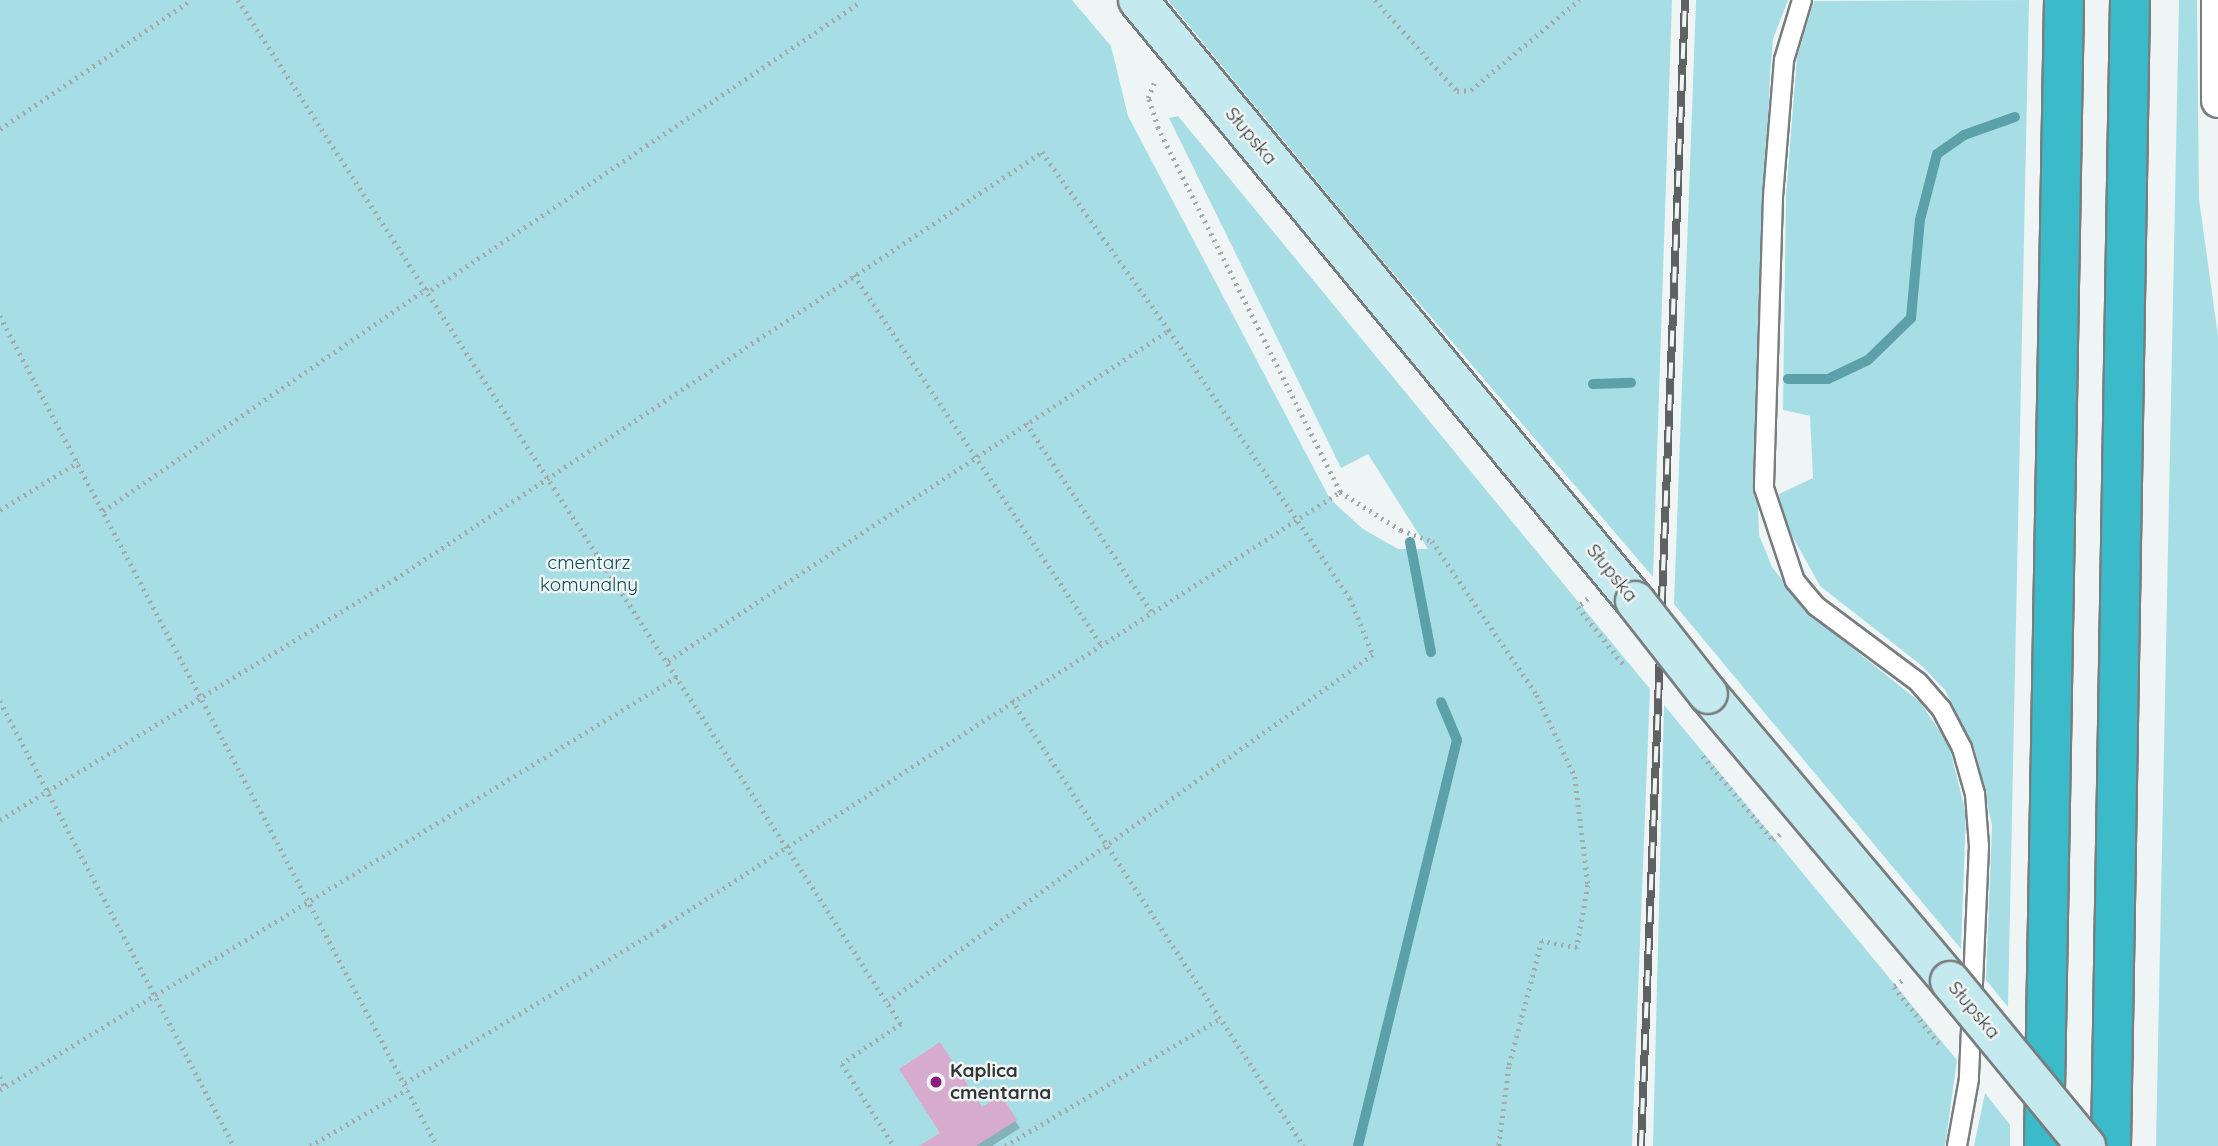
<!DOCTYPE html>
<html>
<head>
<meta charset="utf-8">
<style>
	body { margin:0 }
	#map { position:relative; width:2218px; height:1146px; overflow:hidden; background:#eff5f5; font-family:Quicksand,sans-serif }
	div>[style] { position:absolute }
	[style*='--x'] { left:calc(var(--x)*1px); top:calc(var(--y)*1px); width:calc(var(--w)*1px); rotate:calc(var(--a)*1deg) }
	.green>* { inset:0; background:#a7dee6 }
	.shadow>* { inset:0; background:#0003 }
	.stream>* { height:10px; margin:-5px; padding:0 5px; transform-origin:5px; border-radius:5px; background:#5ca0aa }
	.building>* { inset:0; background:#d7abce }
	.path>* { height:4.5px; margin-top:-2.25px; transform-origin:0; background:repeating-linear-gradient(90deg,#a4a8a8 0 2px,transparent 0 7px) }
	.roads { filter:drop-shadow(2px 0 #797d7e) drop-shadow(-2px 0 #797d7e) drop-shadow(0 2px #797d7e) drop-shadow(0 -2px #797d7e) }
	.service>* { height:18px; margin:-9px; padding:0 9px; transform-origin:9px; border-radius:9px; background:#fff }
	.minor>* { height:33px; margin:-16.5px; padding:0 16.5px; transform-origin:16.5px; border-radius:16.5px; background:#fff }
	.secondary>* { height:38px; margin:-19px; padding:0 19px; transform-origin:19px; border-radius:19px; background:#c4eaef }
	.motorway>* { height:38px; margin:-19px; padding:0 19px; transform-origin:19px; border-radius:19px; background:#3bbaca }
	.rail>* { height:8px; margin-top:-4px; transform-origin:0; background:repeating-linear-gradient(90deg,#eff5f5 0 16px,#606262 0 32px); box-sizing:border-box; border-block:2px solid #606262 }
	.bridges { filter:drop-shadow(2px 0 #797d7e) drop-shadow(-2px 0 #797d7e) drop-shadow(0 2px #797d7e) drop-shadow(0 -2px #797d7e) }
	.secondary-bridge>* { height:38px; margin:-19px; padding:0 19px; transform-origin:19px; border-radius:19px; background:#c4eaef }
	.dots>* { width:19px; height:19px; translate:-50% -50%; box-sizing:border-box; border:4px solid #eff5f5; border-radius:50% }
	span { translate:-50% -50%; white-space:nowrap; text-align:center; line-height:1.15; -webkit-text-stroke:5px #eff5f5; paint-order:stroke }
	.street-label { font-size:19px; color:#333535 }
	.park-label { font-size:19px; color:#0d4b53 }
	.poi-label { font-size:19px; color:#333535; font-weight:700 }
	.left { translate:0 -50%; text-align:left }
</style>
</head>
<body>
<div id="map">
	<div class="green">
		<div style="clip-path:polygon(0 0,1072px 0,1111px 46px,1128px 116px,1330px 499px,1363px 529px,1398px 549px,1428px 549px,1368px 454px,1341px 468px,1169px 118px,1178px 116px,1650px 689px,1632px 1146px,0 1146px)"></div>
		<div style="clip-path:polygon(1168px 0,1672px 0,1653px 577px,1377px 254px)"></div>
		<div style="clip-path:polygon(1696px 0,1788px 0,1773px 39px,1770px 76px,1755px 417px,1759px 535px,1772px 567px,1807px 612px,1920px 702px,1949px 745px,1966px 814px,1961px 949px,1674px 604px)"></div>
		<div style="clip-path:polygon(2029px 0,2008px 1007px,1986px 980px,1992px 825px,1975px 750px,1945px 690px,1921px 665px,1820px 586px,1785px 523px,1779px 494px,1813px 478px,1810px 416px,1783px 410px,1786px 196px,1797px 57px,1814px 1px)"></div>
		<div style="clip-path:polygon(2179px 0,2197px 0,2199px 199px,2218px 336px,2218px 1146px,2156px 1146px)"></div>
		<div style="clip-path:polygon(1664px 705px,1957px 1060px,1945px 1146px,1653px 1146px)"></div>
		<div style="clip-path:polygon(1985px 1093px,2010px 1125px,2010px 1146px,1974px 1146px)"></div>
	</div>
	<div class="shadow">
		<div style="clip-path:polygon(1000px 1097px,1020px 1128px,992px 1146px,922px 1146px)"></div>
	</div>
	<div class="stream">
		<div style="--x:1788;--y:379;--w:40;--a:0"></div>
		<div style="--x:1828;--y:379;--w:44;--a:-25.4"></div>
		<div style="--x:1868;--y:360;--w:60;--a:-44.3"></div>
		<div style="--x:1911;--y:318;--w:98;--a:-84.8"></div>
		<div style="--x:1920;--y:220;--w:68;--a:-75.6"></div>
		<div style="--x:1937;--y:154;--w:33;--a:-35"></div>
		<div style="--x:1964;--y:135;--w:54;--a:-19.4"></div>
		<div style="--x:1593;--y:384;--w:38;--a:-2"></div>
		<div style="--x:1410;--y:542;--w:112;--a:79.2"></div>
		<div style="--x:1358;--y:1146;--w:418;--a:-76.3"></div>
		<div style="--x:1457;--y:740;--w:41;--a:-112.8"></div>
	</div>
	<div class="building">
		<div style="clip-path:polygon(940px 1042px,982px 1107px,1001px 1095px,1017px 1120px,976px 1146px,919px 1146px,940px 1133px,899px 1069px)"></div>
	</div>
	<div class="path">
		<div style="--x:238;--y:0;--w:1220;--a:57.08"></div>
		<div style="--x:901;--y:1024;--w:71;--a:145.9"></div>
		<div style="--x:842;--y:1064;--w:97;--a:57.6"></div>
		<div style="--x:1375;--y:0;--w:122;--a:48"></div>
		<div style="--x:1457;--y:91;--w:14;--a:-4"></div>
		<div style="--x:1471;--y:90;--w:141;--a:-39.8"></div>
		<div style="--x:0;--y:129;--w:230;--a:-34"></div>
		<div style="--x:854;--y:275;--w:443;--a:56.2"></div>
		<div style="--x:431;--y:290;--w:515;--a:-33.84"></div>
		<div style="--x:0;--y:316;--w:938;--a:62.23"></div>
		<div style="--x:1026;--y:423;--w:226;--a:56.4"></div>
		<div style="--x:1340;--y:492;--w:72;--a:31.9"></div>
		<div style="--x:1401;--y:530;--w:33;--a:20"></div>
		<div style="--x:1432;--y:541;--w:186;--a:55.7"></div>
		<div style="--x:1537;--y:695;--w:90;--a:65.1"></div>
		<div style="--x:1575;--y:777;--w:109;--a:83.1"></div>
		<div style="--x:1588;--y:885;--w:64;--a:99.9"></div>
		<div style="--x:1577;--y:948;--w:36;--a:-169"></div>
		<div style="--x:1542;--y:941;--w:130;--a:104.7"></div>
		<div style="--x:1509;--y:1067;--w:80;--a:97.2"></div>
		<div style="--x:0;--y:510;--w:92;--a:-31.6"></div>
		<div style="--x:103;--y:511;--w:396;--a:-34.5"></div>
		<div style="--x:1588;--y:599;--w:13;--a:141"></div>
		<div style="--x:1578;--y:607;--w:74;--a:51.6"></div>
		<div style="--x:668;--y:661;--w:600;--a:-33.45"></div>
		<div style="--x:1169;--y:330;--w:323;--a:56"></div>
		<div style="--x:1350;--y:598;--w:61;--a:68"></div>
		<div style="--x:1373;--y:655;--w:596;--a:144.42"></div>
		<div style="--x:1012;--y:700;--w:533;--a:56.79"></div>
		<div style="--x:0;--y:701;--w:503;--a:62.26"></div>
		<div style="--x:1703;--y:756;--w:109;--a:50.2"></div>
		<div style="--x:1773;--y:840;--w:9;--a:-41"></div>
		<div style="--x:0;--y:820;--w:463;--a:-31.4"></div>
		<div style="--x:395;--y:579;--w:775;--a:-33.42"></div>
		<div style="--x:1042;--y:152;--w:219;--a:54.5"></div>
		<div style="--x:1902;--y:981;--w:10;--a:143"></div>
		<div style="--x:1894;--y:987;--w:75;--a:51.5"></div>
		<div style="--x:0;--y:1077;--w:11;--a:63"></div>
		<div style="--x:405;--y:1083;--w:303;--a:-31.2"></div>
		<div style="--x:664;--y:926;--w:803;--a:-32.7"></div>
		<div style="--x:1340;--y:492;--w:407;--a:-116.6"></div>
		<div style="--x:1158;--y:128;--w:32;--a:-108"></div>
		<div style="--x:1148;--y:98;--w:18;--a:-68"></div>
		<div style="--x:0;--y:1090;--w:794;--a:-31.41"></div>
		<div style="--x:310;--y:1146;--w:113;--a:-30.2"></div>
		<div style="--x:1005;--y:1146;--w:247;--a:-30.7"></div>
	</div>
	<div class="roads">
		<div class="service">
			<div style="--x:1802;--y:0;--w:63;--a:106.7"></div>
			<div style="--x:1784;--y:60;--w:138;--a:94.6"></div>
			<div style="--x:1773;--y:198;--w:290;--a:91.8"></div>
			<div style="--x:1764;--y:488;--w:98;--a:71.6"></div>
			<div style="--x:1795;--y:581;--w:33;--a:50"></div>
			<div style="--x:1816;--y:606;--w:127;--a:36.7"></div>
			<div style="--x:1918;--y:682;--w:35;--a:49"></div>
			<div style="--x:1941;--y:708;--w:45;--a:62.3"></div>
			<div style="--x:1962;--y:748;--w:48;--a:74.2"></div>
			<div style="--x:1975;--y:794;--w:52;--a:85.6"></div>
			<div style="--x:1979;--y:846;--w:233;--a:92.5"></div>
			<div style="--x:1969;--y:1079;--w:68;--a:100.2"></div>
		</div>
		<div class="minor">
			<div style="--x:2218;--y:0;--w:100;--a:90"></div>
		</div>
		<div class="secondary">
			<div style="--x:1138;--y:0;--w:780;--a:50.41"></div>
			<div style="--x:1708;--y:694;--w:375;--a:49.9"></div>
		</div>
		<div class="motorway">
			<div style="--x:2044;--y:1146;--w:1146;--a:-89"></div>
			<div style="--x:2111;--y:1146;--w:1146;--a:-89.05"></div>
		</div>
	</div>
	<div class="rail">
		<div style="--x:1641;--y:1146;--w:1147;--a:-87.8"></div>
	</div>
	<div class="bridges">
		<div class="secondary-bridge">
			<div style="--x:1635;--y:601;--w:118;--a:51.9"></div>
			<div style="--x:1950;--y:981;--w:214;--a:50.5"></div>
		</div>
	</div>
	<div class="dots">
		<div style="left:936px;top:1082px;background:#8c1c7e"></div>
	</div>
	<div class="street-label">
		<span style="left:1251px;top:136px;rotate:50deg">Słupska</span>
		<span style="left:1612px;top:573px;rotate:51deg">Słupska</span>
		<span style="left:1974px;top:1010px;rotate:50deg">Słupska</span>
	</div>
	<div class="park-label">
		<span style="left:589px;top:574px">cmentarz<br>komunalny</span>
	</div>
	<div class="poi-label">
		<span class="left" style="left:950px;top:1082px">Kaplica<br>cmentarna</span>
	</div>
</div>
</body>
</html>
